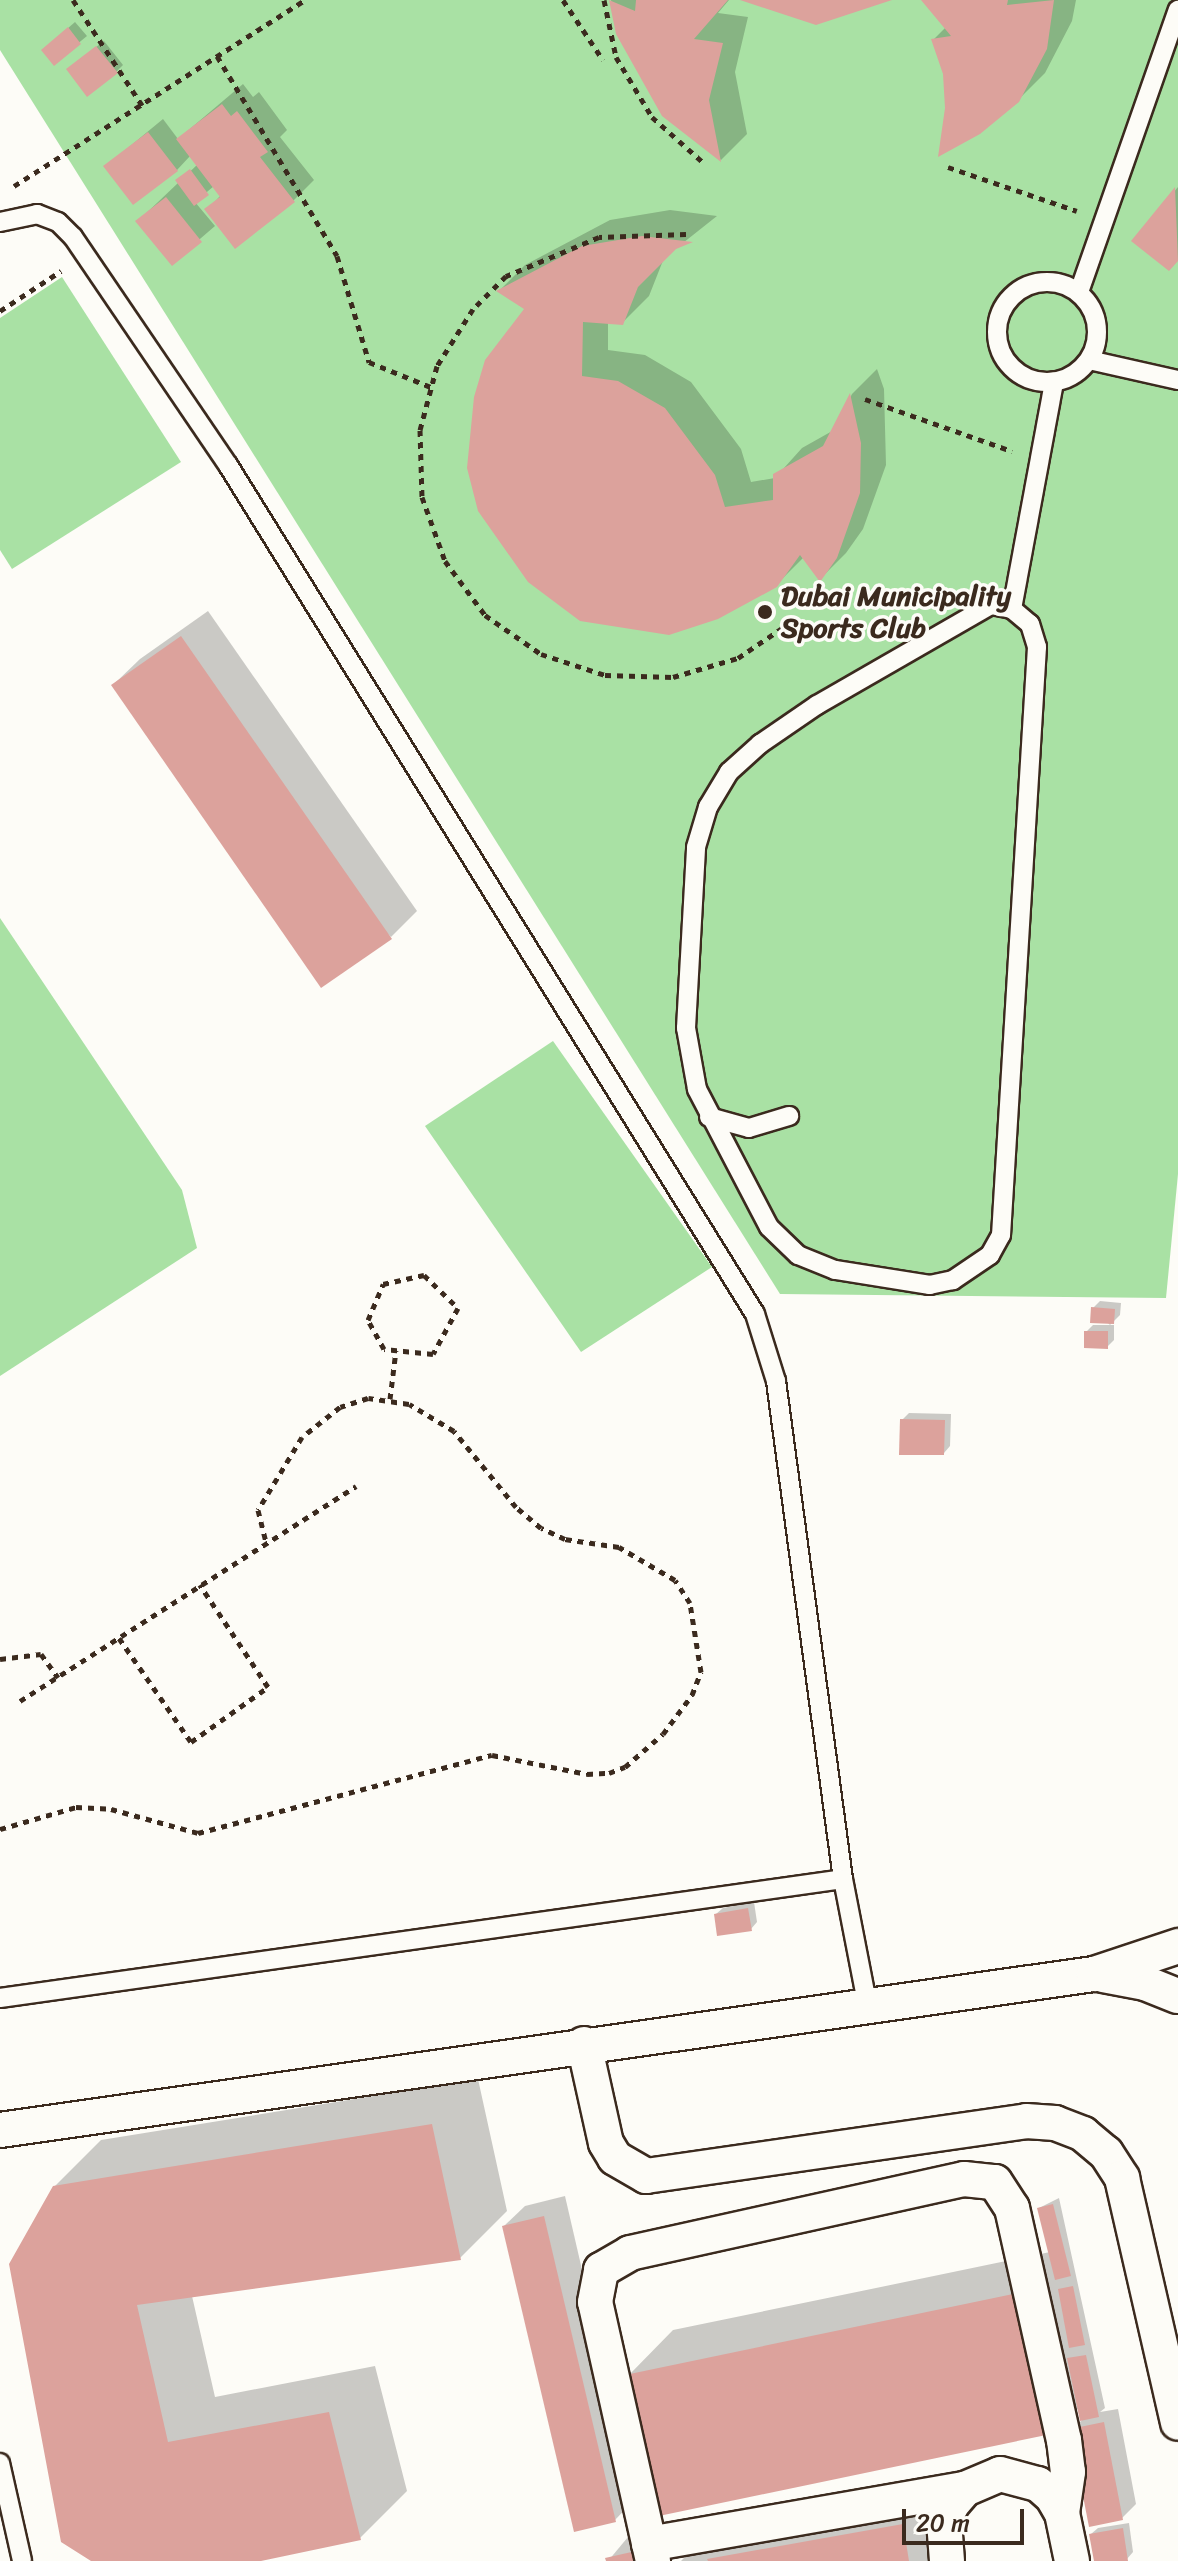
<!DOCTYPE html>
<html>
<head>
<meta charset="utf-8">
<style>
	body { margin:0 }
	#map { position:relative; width:1178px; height:2561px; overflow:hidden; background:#fdfcf7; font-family:Sriracha,sans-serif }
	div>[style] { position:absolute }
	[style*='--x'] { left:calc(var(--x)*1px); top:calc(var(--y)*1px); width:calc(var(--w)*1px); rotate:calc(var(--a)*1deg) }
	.green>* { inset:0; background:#a9e1a4 }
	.shadow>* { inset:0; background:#0003 }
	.building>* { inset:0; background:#dca29c }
	.path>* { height:5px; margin-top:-2.5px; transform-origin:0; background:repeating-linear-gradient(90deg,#3b2a1e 0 6px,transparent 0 12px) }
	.roads { filter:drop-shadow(2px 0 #3b2a1e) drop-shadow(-2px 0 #3b2a1e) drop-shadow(0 2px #3b2a1e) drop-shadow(0 -2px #3b2a1e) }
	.lane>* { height:18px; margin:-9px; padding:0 9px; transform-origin:9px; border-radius:9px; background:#fdfcf7 }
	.lane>.ring { margin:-9px; padding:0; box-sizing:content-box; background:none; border:18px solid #fdfcf7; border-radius:50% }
	.street>* { height:34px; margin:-17px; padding:0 17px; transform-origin:17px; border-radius:17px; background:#fdfcf7 }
	.dots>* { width:22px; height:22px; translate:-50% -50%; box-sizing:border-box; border:4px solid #fdfcf7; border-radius:50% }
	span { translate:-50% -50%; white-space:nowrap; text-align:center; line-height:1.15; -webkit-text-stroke:7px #fdfcf7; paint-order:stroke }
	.poi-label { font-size:28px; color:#3b2a1e; font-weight:700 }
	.left { translate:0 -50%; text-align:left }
	.scale { position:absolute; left:902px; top:2509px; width:122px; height:36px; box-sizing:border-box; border:4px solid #3b2a1e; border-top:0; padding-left:10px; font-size:24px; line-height:28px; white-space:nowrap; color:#3b2a1e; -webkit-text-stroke:6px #fdfcf7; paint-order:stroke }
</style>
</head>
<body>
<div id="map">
	<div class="green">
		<div style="clip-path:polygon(0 0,1178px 0,1178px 1174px,1166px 1298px,780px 1294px,0 50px)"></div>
		<div style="clip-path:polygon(62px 277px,181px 462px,12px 569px,0 550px,0 318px)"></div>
		<div style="clip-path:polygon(0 918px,182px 1190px,197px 1248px,0 1376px)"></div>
		<div style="clip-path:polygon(553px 1041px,712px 1267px,581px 1352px,425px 1126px)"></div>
	</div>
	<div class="shadow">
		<div style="clip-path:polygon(611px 0,729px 0,718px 13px,748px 17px,735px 72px,747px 134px,721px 160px,663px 115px,618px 33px)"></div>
		<div style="clip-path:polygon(924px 0,1076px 0,1072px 21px,1045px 73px,1018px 100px,947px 108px,945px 74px,933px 40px,946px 27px)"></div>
		<div style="clip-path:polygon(75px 22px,87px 36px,54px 63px,50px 44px)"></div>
		<div style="clip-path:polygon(104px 41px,123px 65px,116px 72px,75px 63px)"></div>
		<div style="clip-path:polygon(243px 84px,253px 97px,259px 92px,287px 130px,280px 137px,314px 180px,293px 201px,207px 210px,221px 195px,214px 186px,195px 202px,215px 226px,172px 263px,138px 221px,198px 164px,191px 155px,177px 170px,106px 166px,163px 119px,178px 139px)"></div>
		<div style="clip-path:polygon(1178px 187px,1178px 260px,1169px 268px,1134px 240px)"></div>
		<div style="clip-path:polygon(670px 210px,717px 216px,664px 258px,649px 296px,622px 323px,608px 322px,608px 350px,645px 355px,691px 382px,741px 449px,751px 482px,775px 478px,802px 448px,834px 430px,852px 394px,877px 369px,884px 389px,886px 465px,863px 529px,846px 553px,820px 579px,804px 557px,776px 585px,717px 617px,527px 308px,499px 291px,525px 265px,610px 220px)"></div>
		<div style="clip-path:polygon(208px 611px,417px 911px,391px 937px,113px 685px,140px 659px)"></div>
		<div style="clip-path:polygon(1100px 1301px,1121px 1303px,1120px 1315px,1110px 1325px,1093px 1308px)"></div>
		<div style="clip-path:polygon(1093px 1325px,1114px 1325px,1114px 1340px,1107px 1347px,1086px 1332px)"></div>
		<div style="clip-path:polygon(909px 1413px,951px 1414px,950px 1446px,944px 1453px,902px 1420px)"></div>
		<div style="clip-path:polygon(754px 1902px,757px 1922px,751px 1929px,716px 1914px,723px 1908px)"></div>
		<div style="clip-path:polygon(478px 2079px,507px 2211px,460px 2258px,192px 2296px,215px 2397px,375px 2366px,407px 2491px,360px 2538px,251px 2561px,94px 2561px,54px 2187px,101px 2140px)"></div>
		<div style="clip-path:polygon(565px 2196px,635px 2499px,615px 2520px,504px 2226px,525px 2206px)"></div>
		<div style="clip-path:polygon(1059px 2198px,1105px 2408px,1100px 2412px,1118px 2409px,1136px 2504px,1122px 2518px,1073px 2429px,1082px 2420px,1080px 2407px,1055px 2431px,628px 2376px,673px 2330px,1050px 2252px,1039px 2208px)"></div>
		<div style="clip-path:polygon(929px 2498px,940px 2561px,681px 2561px,702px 2540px)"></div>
		<div style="clip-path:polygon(1129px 2523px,1133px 2552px,1127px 2559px,1096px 2561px,1091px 2534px,1098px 2528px)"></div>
		<div style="clip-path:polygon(656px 2532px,662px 2561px,608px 2561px,628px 2537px)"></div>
	</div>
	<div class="building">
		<div style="clip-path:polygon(609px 0,635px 11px,636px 0,728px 0,694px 39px,723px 43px,709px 100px,721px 162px,662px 116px,616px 34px)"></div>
		<div style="clip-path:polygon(740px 0,892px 0,816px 25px)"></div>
		<div style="clip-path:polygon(921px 0,1008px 0,1007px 5px,1054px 0,1047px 49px,1019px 102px,980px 134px,938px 157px,945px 108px,943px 74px,931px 39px,951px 36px)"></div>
		<div style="clip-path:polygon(68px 27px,81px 44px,54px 66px,41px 50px)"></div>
		<div style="clip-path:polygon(96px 46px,118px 73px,87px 97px,66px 69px)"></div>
		<div style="clip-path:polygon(222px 104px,231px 116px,237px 111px,268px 152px,260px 157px,295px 202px,235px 249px,204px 209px,220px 197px,176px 139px)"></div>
		<div style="clip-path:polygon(148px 132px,178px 171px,133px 205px,103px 166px)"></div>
		<div style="clip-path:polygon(190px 169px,209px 195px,194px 206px,175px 180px)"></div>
		<div style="clip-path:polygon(1175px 187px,1178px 261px,1169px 271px,1131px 241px)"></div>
		<div style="clip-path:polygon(166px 197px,202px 242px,172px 266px,135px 221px)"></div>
		<div style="clip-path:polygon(642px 236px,693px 242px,676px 249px,638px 287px,623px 325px,583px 322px,582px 376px,618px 381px,665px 408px,715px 475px,725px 507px,773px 500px,773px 474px,823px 446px,850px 393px,861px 443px,860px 493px,837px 558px,820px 582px,800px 555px,777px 587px,718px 619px,669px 635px,580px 621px,528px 582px,478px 511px,467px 468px,474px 397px,485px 360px,524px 309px,496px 291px,582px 246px)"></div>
		<div style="clip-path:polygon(181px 636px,392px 939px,321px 988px,111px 685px)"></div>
		<div style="clip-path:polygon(1091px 1307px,1115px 1309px,1114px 1324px,1090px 1323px)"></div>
		<div style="clip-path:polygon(1084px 1331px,1108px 1331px,1108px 1349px,1084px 1348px)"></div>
		<div style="clip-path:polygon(900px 1419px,945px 1420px,944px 1455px,899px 1455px)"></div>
		<div style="clip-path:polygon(748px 1908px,752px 1931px,717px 1936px,714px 1914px)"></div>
		<div style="clip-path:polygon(432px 2124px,461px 2260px,137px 2305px,168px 2442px,329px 2412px,361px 2540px,261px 2561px,91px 2561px,61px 2542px,9px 2264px,53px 2186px)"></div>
		<div style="clip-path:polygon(1053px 2204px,1071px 2276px,1055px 2280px,1037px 2208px)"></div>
		<div style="clip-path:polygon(544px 2216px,616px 2522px,574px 2532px,502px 2226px)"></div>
		<div style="clip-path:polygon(1073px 2286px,1085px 2345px,1069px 2348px,1058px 2289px)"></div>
		<div style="clip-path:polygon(1027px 2291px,1056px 2433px,654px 2517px,625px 2375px)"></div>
		<div style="clip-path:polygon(1086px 2355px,1099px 2417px,1080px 2421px,1067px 2358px)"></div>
		<div style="clip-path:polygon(1104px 2422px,1123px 2520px,1089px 2527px,1070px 2429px)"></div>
		<div style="clip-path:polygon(903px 2524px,909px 2561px,708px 2561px,707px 2559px)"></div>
		<div style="clip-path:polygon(1123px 2528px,1128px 2561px,1094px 2561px,1089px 2534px)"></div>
		<div style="clip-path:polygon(636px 2551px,638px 2561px,606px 2561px,605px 2558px)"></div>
	</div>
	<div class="path">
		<div style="--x:73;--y:0;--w:126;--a:56.7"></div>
		<div style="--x:563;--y:0;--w:72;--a:56.3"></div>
		<div style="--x:604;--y:0;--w:58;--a:78.1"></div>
		<div style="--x:616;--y:57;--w:70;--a:59"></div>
		<div style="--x:652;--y:117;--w:71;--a:41.6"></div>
		<div style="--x:217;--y:56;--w:233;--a:59"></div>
		<div style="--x:337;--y:256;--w:111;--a:73.2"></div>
		<div style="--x:369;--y:362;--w:67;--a:22"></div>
		<div style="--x:948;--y:167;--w:136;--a:18.8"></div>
		<div style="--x:14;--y:186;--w:345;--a:-32.6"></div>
		<div style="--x:686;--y:234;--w:87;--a:178"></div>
		<div style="--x:599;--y:237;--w:101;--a:157.2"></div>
		<div style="--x:506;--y:276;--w:47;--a:135"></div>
		<div style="--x:473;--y:309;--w:67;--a:122.3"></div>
		<div style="--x:437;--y:366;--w:66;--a:104.9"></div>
		<div style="--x:420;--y:430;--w:67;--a:88.3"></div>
		<div style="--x:422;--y:497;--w:68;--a:70.2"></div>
		<div style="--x:445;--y:561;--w:67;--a:53.5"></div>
		<div style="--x:485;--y:615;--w:68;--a:34.9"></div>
		<div style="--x:541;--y:654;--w:67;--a:18.2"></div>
		<div style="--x:605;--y:675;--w:68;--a:1.7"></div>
		<div style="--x:673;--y:677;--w:68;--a:-16.3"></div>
		<div style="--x:738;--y:658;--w:68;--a:-34.2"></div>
		<div style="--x:0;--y:311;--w:73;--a:-33.3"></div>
		<div style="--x:865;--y:399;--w:156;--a:19.5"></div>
		<div style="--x:424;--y:1275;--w:47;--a:44.1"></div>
		<div style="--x:458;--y:1308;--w:52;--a:118.5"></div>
		<div style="--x:433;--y:1354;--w:49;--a:-174.2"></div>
		<div style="--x:384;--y:1349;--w:33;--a:-119"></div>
		<div style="--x:368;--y:1320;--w:39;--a:-67"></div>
		<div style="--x:383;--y:1284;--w:42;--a:-12.4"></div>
		<div style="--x:390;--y:1399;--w:49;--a:-83"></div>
		<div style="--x:119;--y:1638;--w:126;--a:55.3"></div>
		<div style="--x:191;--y:1742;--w:95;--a:-35.5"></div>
		<div style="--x:268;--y:1687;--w:123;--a:-123.7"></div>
		<div style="--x:0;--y:1659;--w:41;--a:-7"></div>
		<div style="--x:41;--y:1654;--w:29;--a:54"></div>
		<div style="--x:20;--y:1701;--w:399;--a:-32.6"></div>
		<div style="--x:0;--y:1829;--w:79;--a:-16.1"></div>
		<div style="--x:76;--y:1807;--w:35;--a:3"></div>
		<div style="--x:111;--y:1809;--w:90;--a:15.4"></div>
		<div style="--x:198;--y:1833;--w:304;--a:-14.9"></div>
		<div style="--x:492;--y:1755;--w:97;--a:11.3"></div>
		<div style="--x:587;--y:1774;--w:22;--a:-3"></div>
		<div style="--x:609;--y:1773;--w:17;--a:-21"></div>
		<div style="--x:625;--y:1767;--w:50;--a:-41"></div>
		<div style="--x:663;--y:1734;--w:49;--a:-53.4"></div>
		<div style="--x:692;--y:1695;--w:25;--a:-69"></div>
		<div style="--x:701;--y:1672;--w:70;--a:-99.1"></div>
		<div style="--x:690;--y:1603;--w:27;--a:-123"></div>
		<div style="--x:675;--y:1580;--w:65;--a:-149.5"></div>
		<div style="--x:619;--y:1547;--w:55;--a:-171.6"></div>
		<div style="--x:565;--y:1539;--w:26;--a:-155"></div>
		<div style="--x:541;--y:1528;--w:33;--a:-140"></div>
		<div style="--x:516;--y:1507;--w:98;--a:-129.2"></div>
		<div style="--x:454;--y:1431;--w:52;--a:-149"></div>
		<div style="--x:409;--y:1404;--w:41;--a:-171.7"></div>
		<div style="--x:368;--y:1398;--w:29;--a:162"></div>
		<div style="--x:340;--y:1407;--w:48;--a:141.7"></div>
		<div style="--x:302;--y:1437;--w:85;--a:121.1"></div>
		<div style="--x:258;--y:1510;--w:34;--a:76"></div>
	</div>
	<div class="roads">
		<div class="lane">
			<div style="--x:0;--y:222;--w:38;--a:-12"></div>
			<div style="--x:37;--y:214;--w:22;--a:21"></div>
			<div style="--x:58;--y:222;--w:21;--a:45"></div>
			<div style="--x:73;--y:237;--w:276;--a:55.8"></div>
			<div style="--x:228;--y:465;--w:999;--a:58.17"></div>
			<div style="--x:755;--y:1314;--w:70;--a:72.6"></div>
			<div style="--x:776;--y:1381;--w:502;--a:82.34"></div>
			<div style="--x:843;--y:1879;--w:126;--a:79"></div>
			<div class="ring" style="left:997px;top:282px;width:82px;height:82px"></div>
			<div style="--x:1079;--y:292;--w:299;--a:-70.7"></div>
			<div style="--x:1089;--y:360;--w:91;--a:12.7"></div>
			<div style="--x:991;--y:605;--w:21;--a:11"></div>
			<div style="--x:1012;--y:609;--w:23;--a:40"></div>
			<div style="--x:1030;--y:624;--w:24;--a:73"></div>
			<div style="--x:1037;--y:647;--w:589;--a:93.5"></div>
			<div style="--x:1001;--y:1235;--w:23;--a:119"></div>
			<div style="--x:990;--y:1255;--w:45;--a:146"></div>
			<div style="--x:953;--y:1280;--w:24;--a:168"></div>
			<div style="--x:930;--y:1285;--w:96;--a:-171"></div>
			<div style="--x:835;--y:1270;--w:40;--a:-158"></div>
			<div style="--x:798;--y:1255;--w:40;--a:-136"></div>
			<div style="--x:769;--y:1227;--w:156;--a:-117.6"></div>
			<div style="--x:697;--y:1089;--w:62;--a:-100.2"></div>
			<div style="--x:686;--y:1028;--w:181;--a:-86.8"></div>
			<div style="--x:696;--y:847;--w:42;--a:-73.3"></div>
			<div style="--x:708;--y:807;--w:41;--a:-59"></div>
			<div style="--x:729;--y:772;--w:42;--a:-42.1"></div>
			<div style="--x:760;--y:744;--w:69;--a:-34.4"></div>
			<div style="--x:817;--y:705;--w:201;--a:-29.9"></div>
			<div style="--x:1012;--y:609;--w:231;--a:-79.5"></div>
			<div style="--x:709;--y:1117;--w:41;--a:15.4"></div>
			<div style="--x:749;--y:1128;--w:42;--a:-16.7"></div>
			<div style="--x:0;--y:1998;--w:851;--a:-8.03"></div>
			<div style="--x:0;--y:2463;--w:100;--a:77.3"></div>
		</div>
		<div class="street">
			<div style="--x:1103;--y:1975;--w:43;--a:10.8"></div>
			<div style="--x:1145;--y:1983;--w:35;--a:22"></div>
			<div style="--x:584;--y:2044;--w:101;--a:77.5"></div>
			<div style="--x:606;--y:2143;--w:17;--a:59"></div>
			<div style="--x:615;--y:2158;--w:36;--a:30"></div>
			<div style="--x:646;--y:2176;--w:384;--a:-8.2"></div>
			<div style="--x:1026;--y:2121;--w:29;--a:4"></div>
			<div style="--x:1055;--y:2123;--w:30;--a:21"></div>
			<div style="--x:1083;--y:2134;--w:30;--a:40"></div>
			<div style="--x:1106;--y:2153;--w:30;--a:57"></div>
			<div style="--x:1122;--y:2178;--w:251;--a:77.1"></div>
			<div style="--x:0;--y:2130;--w:1105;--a:-8.12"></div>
			<div style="--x:1094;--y:1974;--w:89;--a:-18.4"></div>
			<div style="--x:649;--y:2544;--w:321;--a:-9.9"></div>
			<div style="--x:653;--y:2561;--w:265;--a:-102.6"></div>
			<div style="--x:595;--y:2302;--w:33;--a:-79"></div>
			<div style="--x:601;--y:2270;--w:34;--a:-30"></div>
			<div style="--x:630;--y:2253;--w:342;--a:-12.5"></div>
			<div style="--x:964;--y:2179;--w:31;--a:6"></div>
			<div style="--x:995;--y:2182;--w:31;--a:57"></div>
			<div style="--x:1012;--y:2208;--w:238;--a:77.4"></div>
			<div style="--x:1064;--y:2440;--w:32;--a:83"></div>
			<div style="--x:1068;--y:2472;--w:41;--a:98.3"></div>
			<div style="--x:947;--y:2561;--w:40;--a:-94.3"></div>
			<div style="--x:944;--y:2521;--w:19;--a:-65"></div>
			<div style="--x:952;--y:2504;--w:20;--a:-49"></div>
			<div style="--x:965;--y:2489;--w:38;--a:-23"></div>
			<div style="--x:1000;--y:2474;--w:39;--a:15"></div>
			<div style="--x:1038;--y:2484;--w:18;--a:41"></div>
			<div style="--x:1052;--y:2496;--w:20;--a:60"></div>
			<div style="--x:1062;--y:2513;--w:49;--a:78.2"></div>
		</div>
	</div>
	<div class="dots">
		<div style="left:765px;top:612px;background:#3b2a1e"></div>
	</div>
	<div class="poi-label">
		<span class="left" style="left:781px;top:612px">Dubai Municipality<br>Sports Club</span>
	</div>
	<div class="scale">20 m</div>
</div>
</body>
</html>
